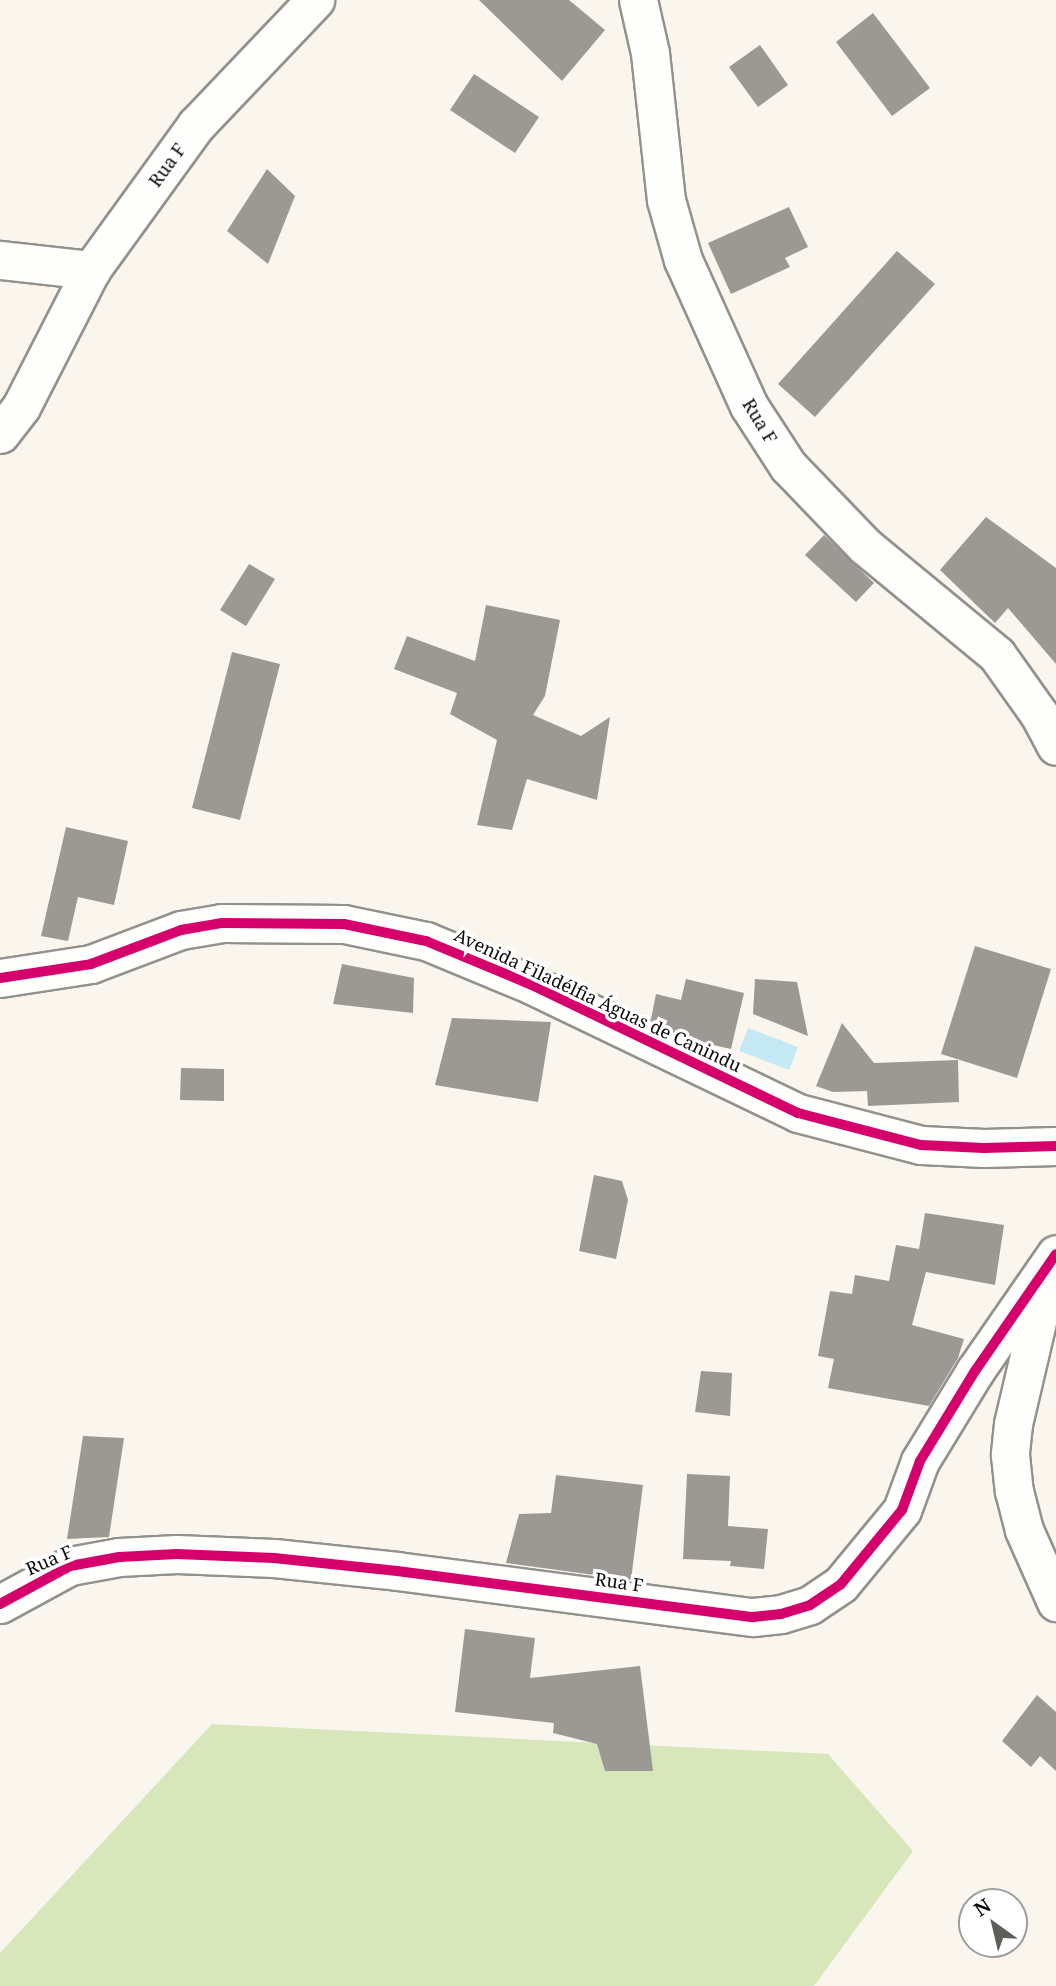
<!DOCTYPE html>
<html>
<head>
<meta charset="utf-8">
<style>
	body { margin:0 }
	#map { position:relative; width:1056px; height:1986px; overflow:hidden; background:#faf6ed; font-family:"Noto Serif",serif }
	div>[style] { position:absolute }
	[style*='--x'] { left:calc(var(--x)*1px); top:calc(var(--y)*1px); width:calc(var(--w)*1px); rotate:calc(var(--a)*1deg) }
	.forest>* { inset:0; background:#d7e7bb }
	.water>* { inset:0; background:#c4e9f4 }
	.building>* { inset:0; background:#9c9894 }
	.roads { filter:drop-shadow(2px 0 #93918d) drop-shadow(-2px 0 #93918d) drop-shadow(0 2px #93918d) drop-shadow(0 -2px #93918d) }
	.minor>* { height:37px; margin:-18.5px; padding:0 18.5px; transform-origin:18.5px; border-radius:18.5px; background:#fefefc }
	.cycleway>* { height:10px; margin:-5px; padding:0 5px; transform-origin:5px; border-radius:5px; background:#d6006c }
	span { translate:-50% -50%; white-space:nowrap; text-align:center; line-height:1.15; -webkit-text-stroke:7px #fff; paint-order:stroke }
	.street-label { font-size:18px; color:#0b0b0b }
	.north { position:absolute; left:958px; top:1888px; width:70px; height:70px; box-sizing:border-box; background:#fff; border:2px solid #9d9d9d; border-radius:50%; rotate:326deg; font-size:19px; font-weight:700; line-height:28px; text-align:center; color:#0b0b0b }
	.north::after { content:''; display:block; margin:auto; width:24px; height:32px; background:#5f5d5a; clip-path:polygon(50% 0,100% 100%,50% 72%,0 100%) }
</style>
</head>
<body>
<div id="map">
	<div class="forest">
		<div style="clip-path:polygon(212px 1724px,828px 1754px,913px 1851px,814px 1986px,0 1986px,0 1953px)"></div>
	</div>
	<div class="water">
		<div style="clip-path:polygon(748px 1028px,798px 1047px,789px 1070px,739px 1051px)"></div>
	</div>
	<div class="building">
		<div style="clip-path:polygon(479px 0,569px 0,605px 30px,562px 81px)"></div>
		<div style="clip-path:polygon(873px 13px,930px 88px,892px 116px,836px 42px)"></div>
		<div style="clip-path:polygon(760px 45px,788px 85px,758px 107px,729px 67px)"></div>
		<div style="clip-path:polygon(474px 74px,539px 117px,515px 153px,450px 110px)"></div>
		<div style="clip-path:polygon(267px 169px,295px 196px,268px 264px,227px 231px)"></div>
		<div style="clip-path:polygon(789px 207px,808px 247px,785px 258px,790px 267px,731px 294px,708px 243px)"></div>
		<div style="clip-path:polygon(897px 251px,935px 284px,815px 417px,778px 384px)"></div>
		<div style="clip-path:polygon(986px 517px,1056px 568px,1056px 664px,1008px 608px,995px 623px,940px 570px)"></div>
		<div style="clip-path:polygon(824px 535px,874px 583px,856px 602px,805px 555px)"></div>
		<div style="clip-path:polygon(249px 564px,275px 579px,246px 626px,220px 610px)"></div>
		<div style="clip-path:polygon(486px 605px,560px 620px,545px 696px,533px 715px,581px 736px,610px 717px,597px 800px,527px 779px,512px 830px,477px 825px,497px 740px,450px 714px,457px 693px,394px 669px,407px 636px,475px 661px)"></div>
		<div style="clip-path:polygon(232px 652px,280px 664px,240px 820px,192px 808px)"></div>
		<div style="clip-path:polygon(66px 827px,128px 841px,114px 905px,78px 897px,68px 941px,41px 936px)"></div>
		<div style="clip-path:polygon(975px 946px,1051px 969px,1017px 1078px,941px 1054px)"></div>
		<div style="clip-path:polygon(342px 964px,414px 978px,413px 1013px,333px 1004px)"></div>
		<div style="clip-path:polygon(686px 979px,744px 993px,731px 1049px,700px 1042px,651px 1019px,656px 994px,681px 1000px)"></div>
		<div style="clip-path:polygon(755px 979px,797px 982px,808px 1036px,753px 1014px)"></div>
		<div style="clip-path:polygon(452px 1018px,551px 1022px,538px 1102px,435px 1085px)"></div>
		<div style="clip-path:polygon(842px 1023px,874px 1063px,958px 1060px,959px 1102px,868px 1106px,867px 1091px,833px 1092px,816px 1086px)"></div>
		<div style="clip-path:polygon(181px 1068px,224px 1069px,224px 1101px,180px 1100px)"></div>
		<div style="clip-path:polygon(594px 1175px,622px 1181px,628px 1200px,616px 1259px,579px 1251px)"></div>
		<div style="clip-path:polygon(925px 1213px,1004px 1225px,995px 1285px,926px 1272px,912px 1325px,964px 1339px,958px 1358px,929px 1406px,828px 1388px,834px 1359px,818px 1356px,830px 1291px,852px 1294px,855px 1275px,889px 1281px,896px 1245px,919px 1249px)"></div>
		<div style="clip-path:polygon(701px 1371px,732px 1373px,730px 1416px,695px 1412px)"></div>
		<div style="clip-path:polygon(83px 1436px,124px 1438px,109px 1537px,67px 1539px)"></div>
		<div style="clip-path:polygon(687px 1474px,730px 1476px,728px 1526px,768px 1529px,764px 1569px,730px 1566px,731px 1561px,683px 1559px)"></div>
		<div style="clip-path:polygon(556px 1475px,643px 1485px,631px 1580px,506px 1563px,519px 1514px,551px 1513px)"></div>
		<div style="clip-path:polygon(465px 1629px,535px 1638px,530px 1678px,640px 1666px,653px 1771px,605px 1771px,597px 1744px,553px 1733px,554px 1723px,455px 1712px)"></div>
		<div style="clip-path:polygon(1037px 1695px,1056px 1712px,1056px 1771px,1040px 1756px,1031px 1767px,1002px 1741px)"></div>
	</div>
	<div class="roads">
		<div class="minor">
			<div style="--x:638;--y:0;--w:54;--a:77.2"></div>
			<div style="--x:650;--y:53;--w:148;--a:83.8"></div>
			<div style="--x:666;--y:200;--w:62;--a:74.2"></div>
			<div style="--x:683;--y:260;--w:160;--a:65.7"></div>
			<div style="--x:749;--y:406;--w:72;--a:57"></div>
			<div style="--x:788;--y:466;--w:111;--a:46.1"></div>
			<div style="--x:865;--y:546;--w:171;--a:39.5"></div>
			<div style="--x:997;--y:655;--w:72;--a:54.6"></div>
			<div style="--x:1039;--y:714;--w:36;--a:62"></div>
			<div style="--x:0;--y:260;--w:92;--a:6.3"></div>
			<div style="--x:91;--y:270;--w:179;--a:-54.1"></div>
			<div style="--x:196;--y:125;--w:173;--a:-46.4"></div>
			<div style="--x:0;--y:434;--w:34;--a:-52"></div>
			<div style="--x:21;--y:407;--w:154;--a:-62.9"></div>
			<div style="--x:0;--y:978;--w:92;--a:-8.7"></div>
			<div style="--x:91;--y:964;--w:96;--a:-20.7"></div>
			<div style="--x:181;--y:930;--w:42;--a:-9.7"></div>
			<div style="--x:222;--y:923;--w:122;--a:0.5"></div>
			<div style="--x:344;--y:924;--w:84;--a:11.7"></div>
			<div style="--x:426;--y:941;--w:115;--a:22.5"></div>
			<div style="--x:532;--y:985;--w:295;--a:25.7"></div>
			<div style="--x:798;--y:1113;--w:127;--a:14.6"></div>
			<div style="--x:921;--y:1145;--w:63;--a:2.7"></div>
			<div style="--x:984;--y:1148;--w:72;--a:-1.6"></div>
			<div style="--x:1047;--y:1279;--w:149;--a:103.2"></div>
			<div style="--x:1013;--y:1424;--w:31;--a:96"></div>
			<div style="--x:1010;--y:1455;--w:36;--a:84"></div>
			<div style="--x:1014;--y:1491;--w:40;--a:75.6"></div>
			<div style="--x:1024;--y:1530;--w:79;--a:66"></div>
			<div style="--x:0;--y:1604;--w:80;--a:-28.5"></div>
			<div style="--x:70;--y:1566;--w:50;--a:-10.4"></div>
			<div style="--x:119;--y:1557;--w:58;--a:-3"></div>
			<div style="--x:177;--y:1554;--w:97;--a:2.4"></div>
			<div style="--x:274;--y:1558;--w:124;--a:6"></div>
			<div style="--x:397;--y:1571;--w:359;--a:7.4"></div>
			<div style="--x:753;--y:1617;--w:28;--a:-6"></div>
			<div style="--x:781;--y:1614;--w:30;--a:-17"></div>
			<div style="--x:810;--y:1605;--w:37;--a:-34"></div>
			<div style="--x:841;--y:1584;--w:96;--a:-50.5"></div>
			<div style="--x:902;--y:1510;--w:52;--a:-69.8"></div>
			<div style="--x:920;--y:1461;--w:105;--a:-58.6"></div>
			<div style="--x:975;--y:1371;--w:142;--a:-55.3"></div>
		</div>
	</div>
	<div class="cycleway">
		<div style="--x:0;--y:978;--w:92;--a:-8.7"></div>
		<div style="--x:91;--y:964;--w:96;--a:-20.7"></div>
		<div style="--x:181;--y:930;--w:42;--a:-9.7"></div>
		<div style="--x:222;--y:923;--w:122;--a:0.5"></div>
		<div style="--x:344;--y:924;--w:84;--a:11.7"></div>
		<div style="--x:426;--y:941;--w:115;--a:22.5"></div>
		<div style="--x:532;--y:985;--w:295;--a:25.7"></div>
		<div style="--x:798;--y:1113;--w:127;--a:14.6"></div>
		<div style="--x:921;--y:1145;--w:63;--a:2.7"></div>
		<div style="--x:984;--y:1148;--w:72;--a:-1.6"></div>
		<div style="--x:0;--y:1604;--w:80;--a:-28.5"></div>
		<div style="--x:70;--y:1566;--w:50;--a:-10.4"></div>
		<div style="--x:119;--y:1557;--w:58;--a:-3"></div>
		<div style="--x:177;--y:1554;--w:97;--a:2.4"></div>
		<div style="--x:274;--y:1558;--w:124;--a:6"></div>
		<div style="--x:397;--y:1571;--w:359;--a:7.4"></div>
		<div style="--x:753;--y:1617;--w:28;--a:-6"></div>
		<div style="--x:781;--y:1614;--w:30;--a:-17"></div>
		<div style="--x:810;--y:1605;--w:37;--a:-34"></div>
		<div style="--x:841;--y:1584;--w:96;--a:-50.5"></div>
		<div style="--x:902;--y:1510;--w:52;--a:-69.8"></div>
		<div style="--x:920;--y:1461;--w:105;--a:-58.6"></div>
		<div style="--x:975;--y:1371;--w:142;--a:-55.3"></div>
	</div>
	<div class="street-label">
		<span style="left:167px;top:165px;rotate:-54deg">Rua F</span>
		<span style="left:760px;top:421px;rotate:59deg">Rua F</span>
		<span style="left:598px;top:1000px;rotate:25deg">Avenida Filadélfia Águas de Canindu</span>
		<span style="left:49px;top:1560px;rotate:-23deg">Rua F</span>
		<span style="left:619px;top:1582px;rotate:8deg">Rua F</span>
	</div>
	<div class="north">N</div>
</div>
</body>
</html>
